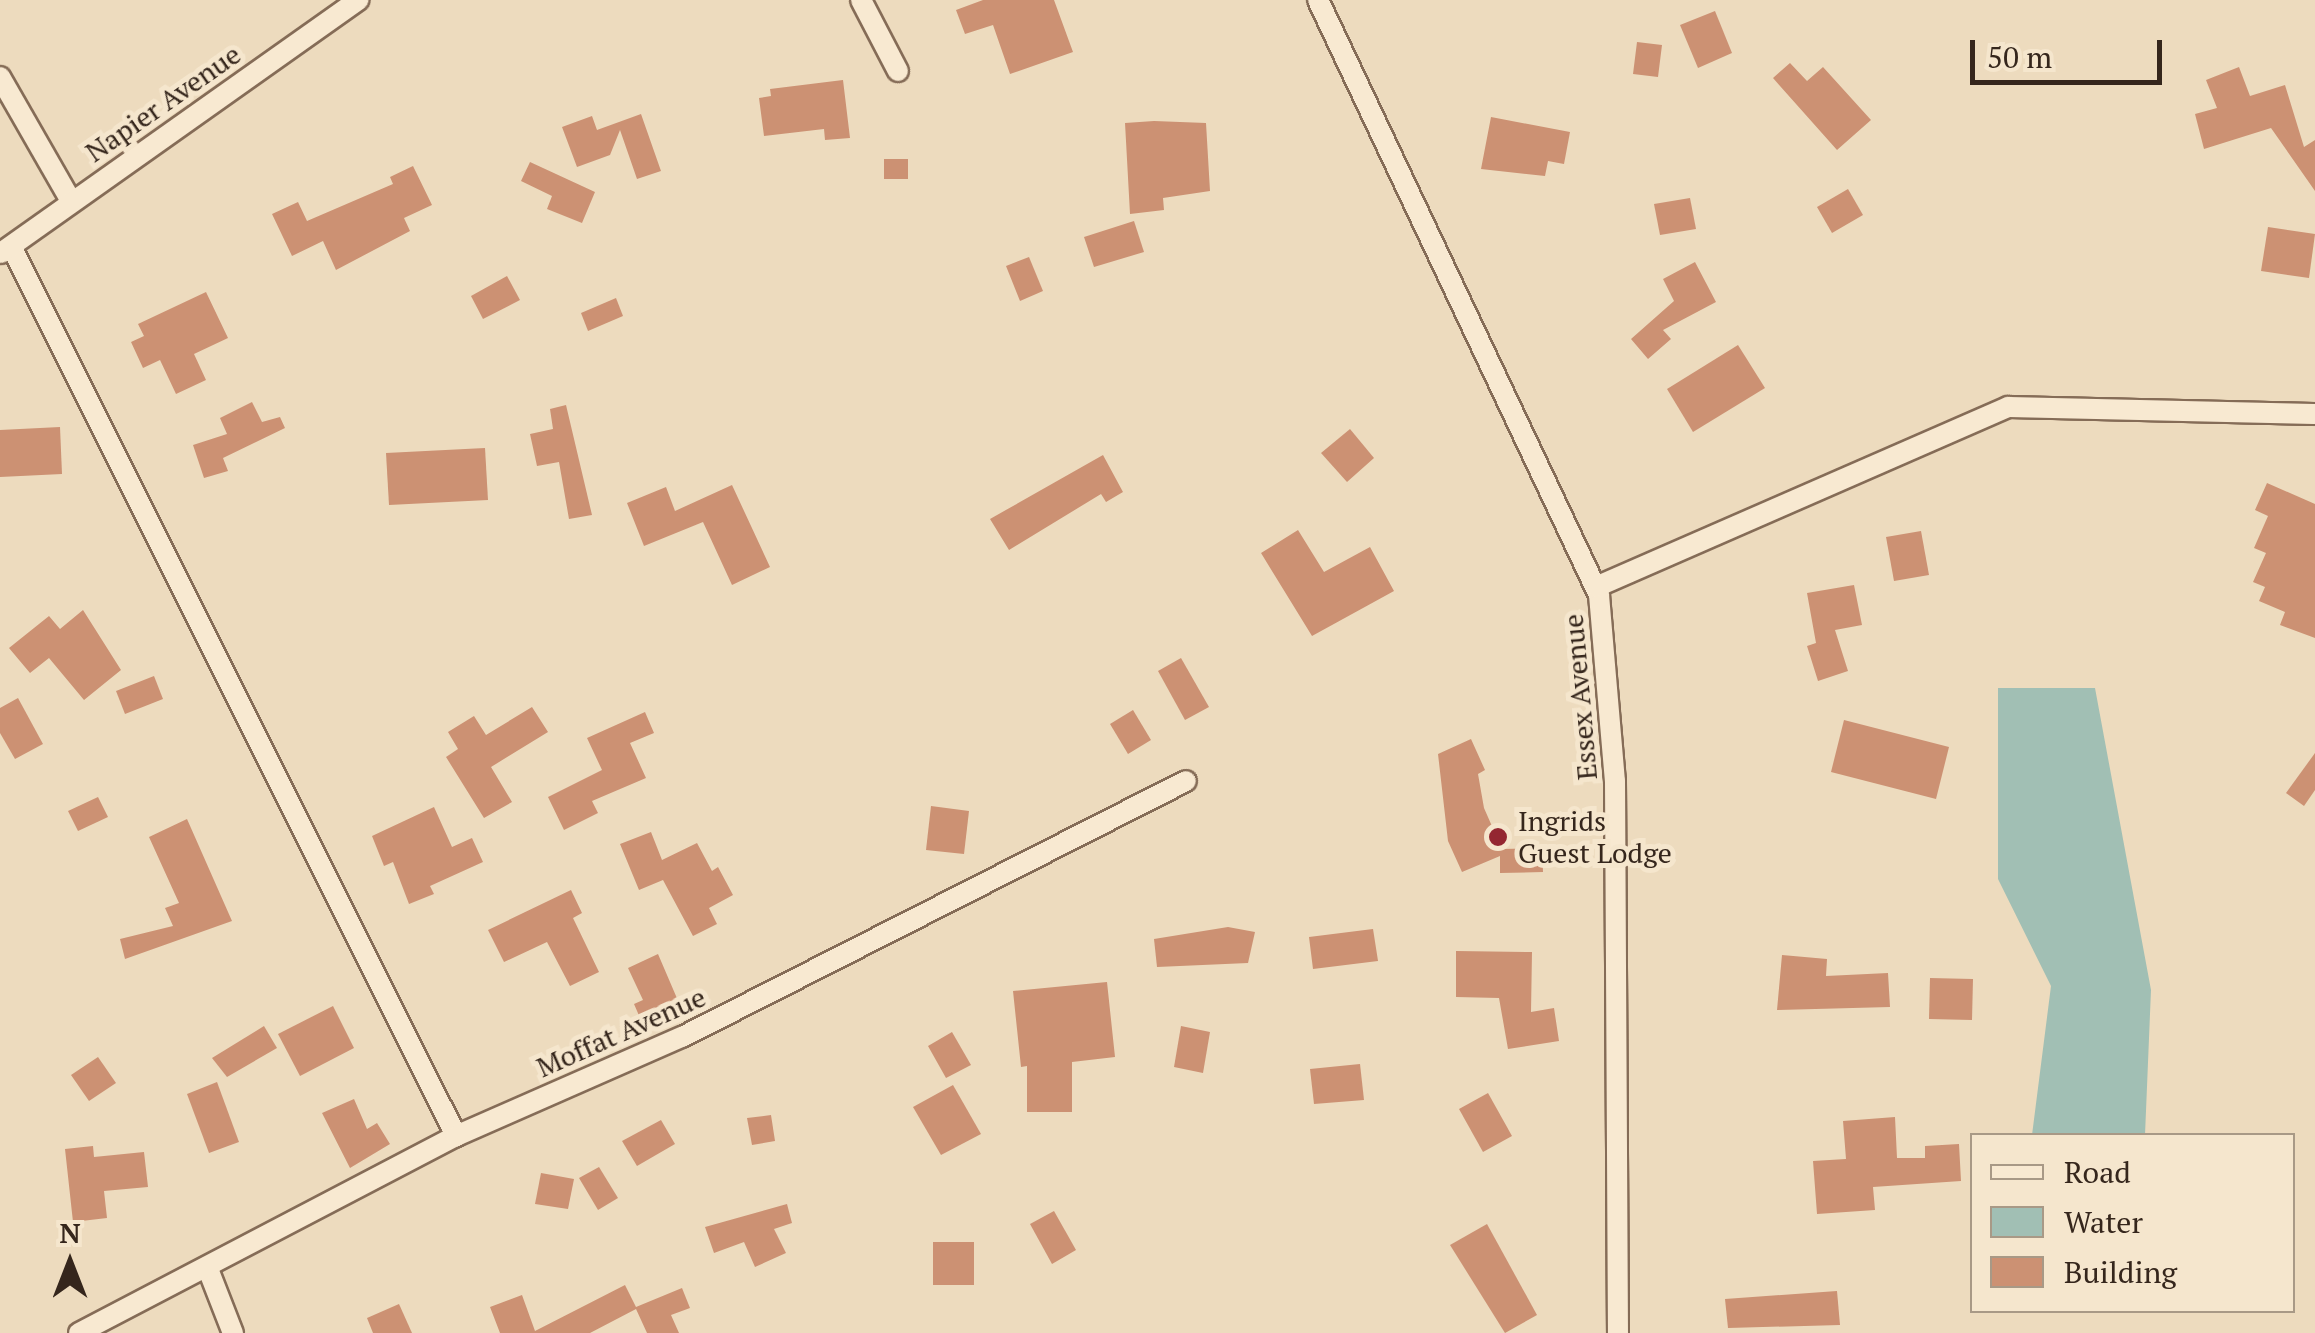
<!DOCTYPE html>
<html>
<head>
<meta charset="utf-8">
<style>
	body { margin:0 }
	#map { position:relative; width:2315px; height:1333px; overflow:hidden; background:#eddbbe; font-family:"PT Serif",serif }
	div>[style] { position:absolute }
	[style*='--x'] { left:calc(var(--x)*1px); top:calc(var(--y)*1px); width:calc(var(--w)*1px); rotate:calc(var(--a)*1deg) }
	.water>* { inset:0; background:#a1bfb4 }
	.building>* { inset:0; background:#cc9173 }
	.roads { filter:drop-shadow(2px 0 #856c57) drop-shadow(-2px 0 #856c57) drop-shadow(0 2px #856c57) drop-shadow(0 -2px #856c57) }
	.minor>* { height:20px; margin:-10px; padding:0 10px; transform-origin:10px; border-radius:10px; background:#f8e9d1 }
	.dots>* { width:28px; height:28px; translate:-50% -50%; box-sizing:border-box; border:5px solid #f5e6cd; border-radius:50% }
	span { translate:-50% -50%; white-space:nowrap; text-align:center; line-height:1.15; -webkit-text-stroke:10px #f5e6cd; paint-order:stroke }
	.street-label { font-size:28px; color:#35261c }
	.poi-label { font-size:28px; color:#35261c }
	.left { translate:0 -50%; text-align:left }
	.legend { position:absolute; left:1970px; top:1133px; width:325px; height:180px; box-sizing:border-box; background:#f5e6cd; border:2px solid #a89986; margin:0; padding:12px 18px; list-style:none; font-size:30px; color:#35261c }
	.legend li { display:flex; align-items:center; gap:20px; height:50px }
	.legend b { width:50px; border:2px solid #a89986 }
	.north { position:absolute; left:20px; top:1213px; width:100px; height:100px; -webkit-text-stroke:8px #f5e6cd; paint-order:stroke; rotate:0deg; font-size:28px; font-weight:700; line-height:40px; text-align:center; color:#35261c }
	.north::after { content:''; display:block; margin:auto; width:35px; height:45px; background:#35261c; clip-path:polygon(50% 0,100% 100%,50% 72%,0 100%) }
	.scale { position:absolute; left:1970px; top:40px; width:192px; height:45px; box-sizing:border-box; border:5px solid #35261c; border-top:0; padding-left:12px; font-size:30px; line-height:35px; white-space:nowrap; color:#35261c; -webkit-text-stroke:8px #f5e6cd; paint-order:stroke }
</style>
</head>
<body>
<div id="map">
	<div class="water">
		<div style="clip-path:polygon(1998px 688px,2095px 688px,2151px 990px,2145px 1135px,2032px 1135px,2051px 986px,1998px 879px)"></div>
	</div>
	<div class="building">
		<div style="clip-path:polygon(983px 0,1054px 0,1073px 52px,1010px 74px,993px 25px,965px 34px,956px 10px)"></div>
		<div style="clip-path:polygon(1715px 11px,1732px 53px,1698px 68px,1680px 25px)"></div>
		<div style="clip-path:polygon(1637px 42px,1662px 45px,1658px 77px,1633px 74px)"></div>
		<div style="clip-path:polygon(1790px 63px,1807px 81px,1823px 67px,1871px 120px,1837px 150px,1773px 78px)"></div>
		<div style="clip-path:polygon(2239px 67px,2250px 96px,2285px 85px,2304px 147px,2315px 140px,2315px 191px,2271px 128px,2204px 149px,2195px 114px,2217px 108px,2206px 80px)"></div>
		<div style="clip-path:polygon(843px 80px,850px 138px,825px 140px,824px 129px,764px 136px,759px 98px,771px 96px,770px 89px)"></div>
		<div style="clip-path:polygon(641px 114px,661px 171px,637px 179px,620px 130px,610px 155px,577px 167px,562px 127px,592px 116px,597px 130px)"></div>
		<div style="clip-path:polygon(1491px 117px,1570px 132px,1564px 164px,1548px 161px,1545px 176px,1481px 169px)"></div>
		<div style="clip-path:polygon(1154px 121px,1206px 123px,1210px 191px,1163px 198px,1164px 210px,1130px 214px,1125px 123px)"></div>
		<div style="clip-path:polygon(884px 159px,908px 159px,908px 179px,884px 179px)"></div>
		<div style="clip-path:polygon(530px 162px,595px 192px,582px 223px,547px 209px,552px 196px,521px 181px)"></div>
		<div style="clip-path:polygon(413px 166px,432px 205px,404px 218px,410px 231px,336px 270px,323px 241px,292px 256px,272px 214px,298px 202px,307px 221px,393px 184px,390px 177px)"></div>
		<div style="clip-path:polygon(1848px 189px,1863px 215px,1832px 233px,1817px 207px)"></div>
		<div style="clip-path:polygon(1690px 198px,1696px 229px,1660px 235px,1654px 204px)"></div>
		<div style="clip-path:polygon(1134px 221px,1144px 252px,1094px 267px,1084px 237px)"></div>
		<div style="clip-path:polygon(2268px 227px,2315px 234px,2309px 278px,2261px 271px)"></div>
		<div style="clip-path:polygon(1029px 257px,1043px 291px,1020px 301px,1006px 266px)"></div>
		<div style="clip-path:polygon(1695px 262px,1716px 302px,1663px 330px,1671px 339px,1648px 359px,1631px 339px,1674px 301px,1663px 279px)"></div>
		<div style="clip-path:polygon(507px 276px,520px 300px,483px 319px,471px 296px)"></div>
		<div style="clip-path:polygon(206px 292px,228px 338px,194px 354px,206px 380px,176px 394px,160px 360px,143px 368px,131px 342px,144px 336px,138px 324px)"></div>
		<div style="clip-path:polygon(616px 298px,623px 316px,588px 331px,581px 313px)"></div>
		<div style="clip-path:polygon(1738px 345px,1765px 388px,1693px 432px,1667px 389px)"></div>
		<div style="clip-path:polygon(252px 402px,262px 422px,280px 417px,285px 428px,223px 458px,228px 471px,204px 478px,193px 445px,227px 434px,220px 418px)"></div>
		<div style="clip-path:polygon(566px 405px,592px 515px,569px 519px,559px 462px,537px 466px,530px 434px,553px 429px,550px 409px)"></div>
		<div style="clip-path:polygon(60px 427px,62px 474px,0 477px,0 430px)"></div>
		<div style="clip-path:polygon(1350px 429px,1374px 458px,1347px 482px,1321px 453px)"></div>
		<div style="clip-path:polygon(485px 448px,488px 500px,389px 505px,386px 453px)"></div>
		<div style="clip-path:polygon(1103px 455px,1123px 492px,1106px 502px,1101px 494px,1009px 550px,990px 519px)"></div>
		<div style="clip-path:polygon(2267px 483px,2315px 504px,2315px 638px,2280px 625px,2285px 612px,2259px 601px,2265px 587px,2253px 582px,2266px 553px,2254px 548px,2268px 516px,2255px 510px)"></div>
		<div style="clip-path:polygon(732px 485px,770px 567px,732px 585px,703px 522px,644px 546px,627px 503px,666px 487px,675px 511px)"></div>
		<div style="clip-path:polygon(1298px 530px,1324px 572px,1370px 547px,1394px 591px,1312px 636px,1261px 553px)"></div>
		<div style="clip-path:polygon(1921px 531px,1929px 575px,1894px 581px,1886px 537px)"></div>
		<div style="clip-path:polygon(1854px 585px,1862px 625px,1835px 630px,1848px 671px,1818px 681px,1807px 646px,1816px 643px,1807px 593px)"></div>
		<div style="clip-path:polygon(83px 610px,121px 670px,84px 700px,49px 658px,30px 673px,9px 648px,49px 616px,60px 629px)"></div>
		<div style="clip-path:polygon(1181px 658px,1209px 707px,1185px 720px,1158px 671px)"></div>
		<div style="clip-path:polygon(154px 676px,163px 699px,125px 714px,116px 691px)"></div>
		<div style="clip-path:polygon(18px 698px,43px 744px,15px 759px,0 733px,0 708px)"></div>
		<div style="clip-path:polygon(532px 707px,548px 732px,491px 767px,512px 802px,484px 818px,446px 757px,458px 749px,448px 732px,474px 716px,486px 735px)"></div>
		<div style="clip-path:polygon(1133px 710px,1151px 740px,1128px 754px,1110px 724px)"></div>
		<div style="clip-path:polygon(645px 712px,654px 733px,630px 743px,646px 778px,592px 801px,598px 813px,564px 830px,548px 797px,602px 770px,587px 738px)"></div>
		<div style="clip-path:polygon(1844px 720px,1949px 747px,1936px 799px,1831px 772px)"></div>
		<div style="clip-path:polygon(1471px 739px,1485px 770px,1478px 774px,1484px 808px,1502px 849px,1542px 848px,1543px 872px,1500px 873px,1500px 856px,1462px 872px,1448px 841px,1438px 754px)"></div>
		<div style="clip-path:polygon(2315px 753px,2315px 790px,2304px 806px,2286px 793px)"></div>
		<div style="clip-path:polygon(98px 797px,108px 817px,78px 831px,68px 811px)"></div>
		<div style="clip-path:polygon(931px 806px,969px 811px,964px 854px,926px 850px)"></div>
		<div style="clip-path:polygon(434px 807px,452px 847px,472px 838px,483px 862px,430px 886px,434px 894px,409px 904px,393px 862px,384px 866px,372px 836px)"></div>
		<div style="clip-path:polygon(187px 819px,232px 921px,125px 959px,120px 939px,173px 926px,165px 908px,179px 903px,149px 837px)"></div>
		<div style="clip-path:polygon(651px 832px,662px 860px,697px 843px,712px 871px,718px 867px,733px 895px,709px 908px,717px 924px,693px 936px,663px 880px,639px 890px,620px 844px)"></div>
		<div style="clip-path:polygon(571px 890px,582px 913px,573px 918px,599px 972px,570px 986px,547px 942px,504px 962px,488px 930px)"></div>
		<div style="clip-path:polygon(1228px 927px,1255px 932px,1248px 963px,1157px 967px,1154px 939px)"></div>
		<div style="clip-path:polygon(1373px 929px,1378px 961px,1313px 969px,1309px 937px)"></div>
		<div style="clip-path:polygon(1456px 951px,1532px 952px,1531px 1012px,1554px 1008px,1559px 1041px,1508px 1049px,1499px 998px,1456px 997px)"></div>
		<div style="clip-path:polygon(658px 954px,682px 1010px,644px 1027px,634px 1004px,643px 1000px,628px 968px)"></div>
		<div style="clip-path:polygon(1782px 955px,1827px 959px,1826px 976px,1888px 973px,1890px 1007px,1777px 1010px)"></div>
		<div style="clip-path:polygon(1930px 978px,1973px 979px,1972px 1020px,1929px 1019px)"></div>
		<div style="clip-path:polygon(1107px 982px,1115px 1057px,1072px 1062px,1072px 1112px,1027px 1112px,1027px 1066px,1021px 1067px,1013px 991px)"></div>
		<div style="clip-path:polygon(333px 1006px,354px 1048px,300px 1076px,278px 1034px)"></div>
		<div style="clip-path:polygon(264px 1026px,277px 1048px,227px 1077px,212px 1058px)"></div>
		<div style="clip-path:polygon(1181px 1026px,1210px 1032px,1203px 1073px,1174px 1067px)"></div>
		<div style="clip-path:polygon(952px 1032px,971px 1065px,946px 1078px,928px 1046px)"></div>
		<div style="clip-path:polygon(98px 1057px,116px 1083px,89px 1101px,71px 1075px)"></div>
		<div style="clip-path:polygon(1360px 1064px,1364px 1100px,1314px 1104px,1310px 1069px)"></div>
		<div style="clip-path:polygon(217px 1082px,239px 1142px,209px 1153px,187px 1094px)"></div>
		<div style="clip-path:polygon(953px 1085px,981px 1134px,941px 1155px,913px 1107px)"></div>
		<div style="clip-path:polygon(1488px 1093px,1512px 1136px,1483px 1152px,1459px 1109px)"></div>
		<div style="clip-path:polygon(354px 1099px,367px 1129px,377px 1123px,390px 1144px,350px 1168px,322px 1113px)"></div>
		<div style="clip-path:polygon(771px 1115px,775px 1141px,752px 1145px,747px 1118px)"></div>
		<div style="clip-path:polygon(1895px 1117px,1897px 1158px,1925px 1158px,1925px 1146px,1959px 1144px,1961px 1181px,1873px 1187px,1875px 1210px,1817px 1214px,1813px 1161px,1846px 1159px,1843px 1121px)"></div>
		<div style="clip-path:polygon(661px 1120px,675px 1144px,637px 1166px,622px 1141px)"></div>
		<div style="clip-path:polygon(93px 1146px,94px 1157px,144px 1152px,148px 1187px,104px 1191px,107px 1218px,73px 1222px,65px 1149px)"></div>
		<div style="clip-path:polygon(599px 1167px,618px 1198px,598px 1210px,579px 1178px)"></div>
		<div style="clip-path:polygon(541px 1173px,574px 1179px,568px 1209px,535px 1204px)"></div>
		<div style="clip-path:polygon(787px 1204px,792px 1223px,774px 1229px,786px 1253px,755px 1267px,744px 1242px,714px 1253px,705px 1227px)"></div>
		<div style="clip-path:polygon(1054px 1211px,1076px 1250px,1052px 1264px,1030px 1224px)"></div>
		<div style="clip-path:polygon(1487px 1224px,1537px 1315px,1505px 1333px,1450px 1245px)"></div>
		<div style="clip-path:polygon(933px 1242px,974px 1242px,974px 1285px,933px 1285px)"></div>
		<div style="clip-path:polygon(625px 1285px,636px 1307px,682px 1288px,690px 1308px,671px 1315px,679px 1333px,647px 1333px,636px 1309px,590px 1333px,500px 1333px,490px 1307px,522px 1295px,535px 1331px)"></div>
		<div style="clip-path:polygon(1837px 1291px,1840px 1325px,1728px 1328px,1725px 1299px)"></div>
		<div style="clip-path:polygon(399px 1304px,412px 1333px,373px 1333px,367px 1318px)"></div>
	</div>
	<div class="roads">
		<div class="minor">
			<div style="--x:861;--y:0;--w:80;--a:62.5"></div>
			<div style="--x:1318;--y:0;--w:658;--a:64.72"></div>
			<div style="--x:1599;--y:595;--w:187;--a:85.1"></div>
			<div style="--x:1615;--y:781;--w:552;--a:89.69"></div>
			<div style="--x:0;--y:77;--w:143;--a:60.2"></div>
			<div style="--x:12;--y:248;--w:993;--a:63.43"></div>
			<div style="--x:1;--y:253;--w:438;--a:-35.3"></div>
			<div style="--x:1596;--y:587;--w:450;--a:-23.6"></div>
			<div style="--x:2008;--y:407;--w:307;--a:1.3"></div>
			<div style="--x:208;--y:1269;--w:69;--a:68.7"></div>
			<div style="--x:79;--y:1333;--w:425;--a:-27.6"></div>
			<div style="--x:456;--y:1136;--w:247;--a:-23.7"></div>
			<div style="--x:682;--y:1037;--w:565;--a:-26.93"></div>
		</div>
	</div>
	<div class="dots">
		<div style="left:1498px;top:837px;background:#942731"></div>
	</div>
	<div class="street-label">
		<span style="left:163px;top:103px;rotate:-35deg">Napier Avenue</span>
		<span style="left:1580px;top:697px;rotate:-95deg">Essex Avenue</span>
		<span style="left:621px;top:1032px;rotate:-24deg">Moffat Avenue</span>
	</div>
	<div class="poi-label">
		<span class="left" style="left:1518px;top:837px">Ingrids<br>Guest Lodge</span>
	</div>
	<ul class="legend">
	<li><b style="height:12px;background:#f8e9d1"></b>Road</li>
	<li><b style="height:28px;background:#a1bfb4"></b>Water</li>
	<li><b style="height:28px;background:#cc9173"></b>Building</li>
	</ul>
	<div class="north">N</div>
	<div class="scale">50 m</div>
</div>
</body>
</html>
